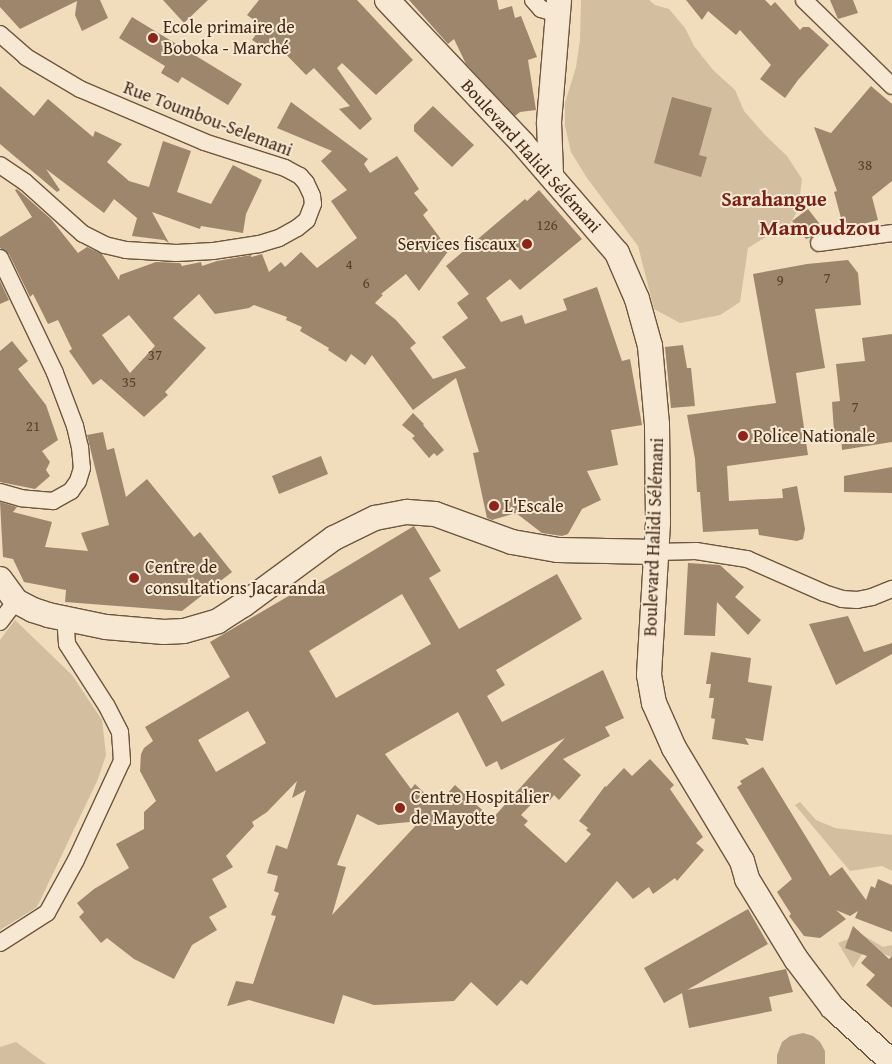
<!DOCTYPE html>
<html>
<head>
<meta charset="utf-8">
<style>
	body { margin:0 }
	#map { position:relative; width:892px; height:1064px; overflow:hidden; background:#f1dcbc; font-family:"Gentium Book Plus",serif }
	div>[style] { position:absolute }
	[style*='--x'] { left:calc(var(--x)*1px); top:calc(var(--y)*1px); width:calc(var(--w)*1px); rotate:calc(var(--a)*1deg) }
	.green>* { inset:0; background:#d3be9f }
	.water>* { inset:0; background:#b69f83 }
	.building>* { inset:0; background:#9d866b }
	.roads { filter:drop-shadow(1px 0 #6e563e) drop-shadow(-1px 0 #6e563e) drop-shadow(0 1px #6e563e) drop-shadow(0 -1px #6e563e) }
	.street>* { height:16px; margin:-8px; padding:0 8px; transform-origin:8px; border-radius:8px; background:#f6e8d3 }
	.secondary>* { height:24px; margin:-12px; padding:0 12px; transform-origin:12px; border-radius:12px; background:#f6e8d3 }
	.dots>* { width:14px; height:14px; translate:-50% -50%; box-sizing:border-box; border:2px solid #f6e8d3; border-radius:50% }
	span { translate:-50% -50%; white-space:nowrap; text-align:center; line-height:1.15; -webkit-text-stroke:4px #f6e8d3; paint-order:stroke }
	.number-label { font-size:15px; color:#5a402a }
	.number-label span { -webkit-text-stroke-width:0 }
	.poi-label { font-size:18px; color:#432914 }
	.left { translate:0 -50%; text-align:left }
	.right { translate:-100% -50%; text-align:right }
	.street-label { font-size:18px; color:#432914 }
	.quarter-label { font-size:20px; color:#7a1f14; font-weight:700 }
	.district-label { font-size:22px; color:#7a1f14; font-weight:700 }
</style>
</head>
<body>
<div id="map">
	<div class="green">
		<div style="clip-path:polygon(581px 0,649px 0,655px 5px,669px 9px,685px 28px,694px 46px,713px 70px,735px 90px,744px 111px,765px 135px,787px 156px,802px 179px,798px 210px,787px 229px,764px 238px,748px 248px,740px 302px,720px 315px,680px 323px,654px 309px,638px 246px,587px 178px,571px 152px,565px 126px,565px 103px,576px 67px,580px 40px)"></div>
		<div style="clip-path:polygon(15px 620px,72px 675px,102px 720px,106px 755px,98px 779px,37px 907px,0 930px,0 640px)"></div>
		<div style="clip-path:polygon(800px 802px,816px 820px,835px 828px,892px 835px,892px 871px,882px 866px,850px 871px,795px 805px)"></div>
		<div style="clip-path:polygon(861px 934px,883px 947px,892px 945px,892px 957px,866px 948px,853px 968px,838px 943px)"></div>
		<div style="clip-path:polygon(16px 1042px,46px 1064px,0 1064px,0 1047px)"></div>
	</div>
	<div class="water">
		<div style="clip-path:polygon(803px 1033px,813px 1036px,820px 1042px,825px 1051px,825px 1064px,777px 1064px,777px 1055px,782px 1042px,790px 1036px)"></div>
	</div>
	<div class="building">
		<div style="clip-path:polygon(0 0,100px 0,108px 18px,82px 31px,75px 15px,77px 1px,20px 29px,0 7px)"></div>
		<div style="clip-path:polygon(163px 0,208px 0,184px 23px)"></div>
		<div style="clip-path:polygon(259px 0,357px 0,413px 60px,376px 95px,342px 63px,337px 68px,372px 119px,360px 130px,339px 109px,350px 106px,314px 68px,306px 75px,272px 40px,266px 49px,252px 40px,262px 26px,247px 15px)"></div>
		<div style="clip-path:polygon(409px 0,497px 0,499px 10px,512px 6px,515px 18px,521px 16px,537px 57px,528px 60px,536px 110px,520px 112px,515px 116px,466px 64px,454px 39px,448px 44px)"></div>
		<div style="clip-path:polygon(686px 0,765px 0,771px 6px,775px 2px,800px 30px,803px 27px,809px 27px,829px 45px,798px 80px,785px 98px,760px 79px,771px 65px,740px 30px,736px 35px,708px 11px,702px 20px)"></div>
		<div style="clip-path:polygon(830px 0,853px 0,858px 13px,838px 19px)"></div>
		<div style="clip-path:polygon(132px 17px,242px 84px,228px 105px,182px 77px,178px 83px,161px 73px,165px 66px,119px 38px)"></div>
		<div style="clip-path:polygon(0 86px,34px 116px,48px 99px,93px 137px,95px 131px,122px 144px,107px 162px,129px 181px,149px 187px,163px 141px,191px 151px,177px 192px,211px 204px,233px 165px,262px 180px,246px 214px,243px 233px,201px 226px,200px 229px,152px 212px,169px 243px,164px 240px,132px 236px,137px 218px,114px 199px,104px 213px,46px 169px,60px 190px,57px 192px,0 144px)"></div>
		<div style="clip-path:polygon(871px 86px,892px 104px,892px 181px,872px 197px,878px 220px,844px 229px,834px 192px,837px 191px,814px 127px,831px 133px)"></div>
		<div style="clip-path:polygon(672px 97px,712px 108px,699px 155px,707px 157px,701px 177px,654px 163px)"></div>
		<div style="clip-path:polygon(evenodd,291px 102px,368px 159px,364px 164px,370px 173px,397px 156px,419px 189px,414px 193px,428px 210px,423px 215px,449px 250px,419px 291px,406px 274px,381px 294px,383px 295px,375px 303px,396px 320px,416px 343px,410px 348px,433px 379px,466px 368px,442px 337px,468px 318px,457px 303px,469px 294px,446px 266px,525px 199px,527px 201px,539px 190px,582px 239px,520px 290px,510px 279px,486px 298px,501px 322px,522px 315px,525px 324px,567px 310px,563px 299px,597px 287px,622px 361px,630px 359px,642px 425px,611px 430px,618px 465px,587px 471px,601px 500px,582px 509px,568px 534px,562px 536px,542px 533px,516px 513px,492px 520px,487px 518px,473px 453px,479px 452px,456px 378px,413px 410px,372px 355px,365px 365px,351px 354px,346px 362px,328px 350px,329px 348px,300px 331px,302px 327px,286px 320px,287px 317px,254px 305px,249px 308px,215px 314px,199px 294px,173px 318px,206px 348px,165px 392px,168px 395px,144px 417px,101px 379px,93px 385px,69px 351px,72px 349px,58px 320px,48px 324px,33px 294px,30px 297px,9px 254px,0 248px,0 237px,32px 217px,15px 190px,17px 189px,51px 219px,78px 253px,87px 247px,102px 254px,119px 280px,120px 275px,156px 262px,180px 263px,182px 266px,201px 262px,202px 266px,217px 261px,251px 255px,251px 257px,262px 254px,269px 272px,281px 262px,285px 267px,301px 252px,317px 268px,357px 238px,331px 201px,347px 190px,321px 161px,332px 151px,277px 128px,291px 102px,129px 315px,155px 346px,130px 373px,102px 335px,129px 315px)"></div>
		<div style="clip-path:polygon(433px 106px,474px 145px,452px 167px,414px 131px,414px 125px)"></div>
		<div style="clip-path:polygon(808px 209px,826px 232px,806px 239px,792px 221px)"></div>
		<div style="clip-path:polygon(848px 260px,858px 273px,861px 305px,815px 309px,825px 368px,796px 373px,808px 455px,727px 466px,729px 501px,783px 498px,782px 489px,797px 486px,805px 529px,803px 539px,797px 541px,759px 535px,758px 529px,703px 532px,700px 492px,697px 492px,695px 459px,687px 415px,776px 403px,753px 274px,807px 264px)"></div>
		<div style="clip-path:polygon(0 281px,9px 300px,0 304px)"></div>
		<div style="clip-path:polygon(892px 334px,892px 442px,842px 450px,841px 432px,834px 432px,832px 402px,840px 401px,836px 364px,865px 361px,862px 338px)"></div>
		<div style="clip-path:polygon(12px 341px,28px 361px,18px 369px,46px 405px,58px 440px,42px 451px,50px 462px,46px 470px,50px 476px,35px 489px,0 482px,0 351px)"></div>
		<div style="clip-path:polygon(683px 345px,687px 368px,691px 368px,695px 406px,671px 408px,665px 347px)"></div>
		<div style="clip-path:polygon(413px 413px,424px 424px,423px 425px,444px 450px,437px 456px,434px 453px,429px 458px,412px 438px,415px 436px,402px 425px)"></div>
		<div style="clip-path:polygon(103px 432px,107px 450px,114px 448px,126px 497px,147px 479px,194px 537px,200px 532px,232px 572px,182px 611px,65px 602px,66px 590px,24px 582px,13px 559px,3px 557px,0 502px,17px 507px,13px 512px,52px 522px,45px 547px,88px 551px,81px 533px,109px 525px,87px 435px)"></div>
		<div style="clip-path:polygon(321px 456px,328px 474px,279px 494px,272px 476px)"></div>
		<div style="clip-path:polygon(892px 467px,892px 493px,844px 492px,844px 476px)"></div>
		<div style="clip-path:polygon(evenodd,414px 526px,441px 571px,429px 578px,459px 629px,557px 574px,582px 619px,496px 670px,505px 685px,487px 696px,502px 722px,603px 670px,624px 718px,605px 727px,610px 736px,563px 759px,581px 775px,559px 800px,554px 795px,550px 800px,542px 793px,521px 815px,528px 821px,524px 825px,566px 863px,591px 834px,586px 830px,588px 828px,579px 821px,605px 786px,606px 787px,624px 768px,632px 776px,650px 759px,674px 785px,670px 789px,703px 837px,696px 843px,704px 850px,677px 881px,675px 878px,653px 894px,649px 887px,633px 899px,617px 881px,527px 985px,521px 980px,497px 1006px,471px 982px,454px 1001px,374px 1005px,343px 995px,334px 1024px,249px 1000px,227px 1006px,236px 981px,253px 984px,276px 916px,271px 915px,279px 893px,274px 891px,278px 876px,267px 873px,276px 845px,287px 849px,306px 790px,292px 798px,297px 781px,267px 812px,252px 822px,254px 826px,226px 856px,233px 867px,212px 879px,227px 907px,209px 917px,217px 930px,192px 945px,174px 979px,134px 959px,107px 938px,101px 943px,79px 917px,84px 912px,77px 903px,94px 889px,129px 868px,116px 844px,144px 829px,144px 812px,156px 801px,140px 771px,141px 754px,144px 748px,153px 741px,145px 727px,230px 677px,210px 642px,304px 587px,306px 591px,414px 526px,402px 594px,431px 644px,336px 698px,309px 651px,402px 594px,414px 526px,248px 711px,266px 743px,216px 772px,198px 740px,248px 711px,414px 526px,458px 712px,486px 767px,497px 761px,501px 770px,565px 738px,492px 819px,455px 785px,437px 805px,415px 784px,411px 789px,385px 754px,458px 712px,414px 526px,357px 814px,378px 825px,420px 821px,332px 915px,346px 867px,337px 865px,357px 814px)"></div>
		<div style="clip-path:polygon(688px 563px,720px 565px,744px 587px,735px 597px,761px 620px,748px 635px,717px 602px,715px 636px,684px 635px)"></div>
		<div style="clip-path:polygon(848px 616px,864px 652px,892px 643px,892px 654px,836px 685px,809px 624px)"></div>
		<div style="clip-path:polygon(711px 652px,751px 658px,748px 682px,772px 686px,763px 741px,745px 738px,749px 745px,712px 739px,715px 719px,711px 718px,714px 698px,709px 698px,711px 684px,706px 684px)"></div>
		<div style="clip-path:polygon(763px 767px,830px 876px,842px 867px,866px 900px,871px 886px,875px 888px,878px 879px,892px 885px,892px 932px,855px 918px,858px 911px,850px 916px,836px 910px,846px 919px,820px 938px,804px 936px,789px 916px,791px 914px,777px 892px,792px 879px,737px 787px,742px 784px,740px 781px)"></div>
		<div style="clip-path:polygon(748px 909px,768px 944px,687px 990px,786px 969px,793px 992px,769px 997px,772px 1011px,689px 1028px,682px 993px,664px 1003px,644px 968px)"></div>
		<div style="clip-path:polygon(853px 926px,889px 959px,892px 956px,892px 1008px,866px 985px,875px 975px,861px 963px,867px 956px,845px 948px)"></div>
	</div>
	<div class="roads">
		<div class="street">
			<div style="--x:533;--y:0;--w:12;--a:48"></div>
			<div style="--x:541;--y:9;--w:18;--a:16"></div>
			<div style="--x:804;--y:0;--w:123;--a:44.3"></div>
			<div style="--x:0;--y:34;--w:35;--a:41"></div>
			<div style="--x:26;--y:57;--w:63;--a:30.7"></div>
			<div style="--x:80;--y:89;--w:135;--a:23.1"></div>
			<div style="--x:204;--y:142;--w:85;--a:17.8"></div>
			<div style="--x:285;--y:168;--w:17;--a:28"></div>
			<div style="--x:300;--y:176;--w:9;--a:49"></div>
			<div style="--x:306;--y:183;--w:14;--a:65"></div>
			<div style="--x:312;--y:196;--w:8;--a:83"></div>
			<div style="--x:313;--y:204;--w:17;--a:111"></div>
			<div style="--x:307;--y:220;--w:13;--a:141"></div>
			<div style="--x:297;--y:228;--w:21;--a:151"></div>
			<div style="--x:279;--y:238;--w:21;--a:163"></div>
			<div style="--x:259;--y:244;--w:47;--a:171.3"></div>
			<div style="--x:213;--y:251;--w:37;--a:177"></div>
			<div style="--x:176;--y:253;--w:50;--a:-176.6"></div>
			<div style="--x:126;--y:250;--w:22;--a:-167"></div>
			<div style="--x:105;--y:245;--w:25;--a:-153"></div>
			<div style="--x:83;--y:234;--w:78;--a:-138.1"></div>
			<div style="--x:25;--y:182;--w:30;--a:-146"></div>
			<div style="--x:819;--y:243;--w:74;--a:-7.8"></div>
			<div style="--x:0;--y:258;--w:127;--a:64.4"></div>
			<div style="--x:55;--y:373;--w:57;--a:69.3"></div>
			<div style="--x:75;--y:426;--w:22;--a:77"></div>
			<div style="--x:80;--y:447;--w:21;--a:85"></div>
			<div style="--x:82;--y:468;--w:14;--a:107"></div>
			<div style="--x:78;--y:481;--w:12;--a:125"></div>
			<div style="--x:71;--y:491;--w:21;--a:151"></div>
			<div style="--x:53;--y:501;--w:32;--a:-175"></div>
			<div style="--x:21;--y:498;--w:22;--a:-164"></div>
			<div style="--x:656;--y:552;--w:40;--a:-1.4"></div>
			<div style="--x:696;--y:551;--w:52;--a:8.9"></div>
			<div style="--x:747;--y:559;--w:84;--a:23.8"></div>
			<div style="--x:824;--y:593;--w:19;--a:18"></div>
			<div style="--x:842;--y:599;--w:15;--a:4"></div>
			<div style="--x:857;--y:600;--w:15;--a:-11"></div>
			<div style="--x:872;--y:597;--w:22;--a:-22"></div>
			<div style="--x:0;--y:622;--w:26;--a:-53"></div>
			<div style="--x:0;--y:943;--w:56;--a:-32.6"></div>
			<div style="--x:47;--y:913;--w:60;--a:-61.3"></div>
			<div style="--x:76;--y:860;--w:109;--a:-65.1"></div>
			<div style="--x:122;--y:761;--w:29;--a:-94"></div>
			<div style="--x:120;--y:732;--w:30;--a:-117"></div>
			<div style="--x:106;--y:705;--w:72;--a:-122.6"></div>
			<div style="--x:67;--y:644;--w:26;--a:-94"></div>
		</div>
		<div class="secondary">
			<div style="--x:387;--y:0;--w:198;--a:46.6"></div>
			<div style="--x:523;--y:144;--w:144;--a:49.2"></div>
			<div style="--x:617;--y:253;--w:50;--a:66.5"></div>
			<div style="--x:637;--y:299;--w:49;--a:74.5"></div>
			<div style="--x:650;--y:346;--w:78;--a:84.9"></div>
			<div style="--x:657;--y:424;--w:99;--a:89.4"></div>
			<div style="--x:658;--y:523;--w:152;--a:93.4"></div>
			<div style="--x:649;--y:675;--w:28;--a:80"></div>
			<div style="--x:654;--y:703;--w:49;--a:66"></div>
			<div style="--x:674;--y:748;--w:132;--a:59"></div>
			<div style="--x:742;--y:861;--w:19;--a:74"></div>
			<div style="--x:747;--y:879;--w:94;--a:58.5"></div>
			<div style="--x:796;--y:959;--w:61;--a:52.9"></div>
			<div style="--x:833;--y:1008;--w:80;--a:42.5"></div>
			<div style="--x:551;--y:174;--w:52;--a:-92.2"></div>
			<div style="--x:549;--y:122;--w:122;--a:-85.3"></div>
			<div style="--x:0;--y:579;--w:27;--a:54"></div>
			<div style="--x:16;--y:601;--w:19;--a:28"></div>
			<div style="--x:33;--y:610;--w:16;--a:18"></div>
			<div style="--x:48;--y:615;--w:59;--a:11.7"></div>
			<div style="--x:106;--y:627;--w:58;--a:4.9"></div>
			<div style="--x:164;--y:632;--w:20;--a:-3"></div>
			<div style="--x:184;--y:631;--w:35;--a:-16"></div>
			<div style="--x:218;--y:621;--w:30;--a:-33"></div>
			<div style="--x:243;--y:605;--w:113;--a:-36.4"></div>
			<div style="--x:334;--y:538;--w:46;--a:-26"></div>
			<div style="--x:375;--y:518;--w:33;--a:-11"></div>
			<div style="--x:407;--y:512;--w:28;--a:4"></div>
			<div style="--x:435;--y:514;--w:82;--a:20"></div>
			<div style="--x:512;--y:542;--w:47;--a:9.9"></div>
			<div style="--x:558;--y:550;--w:98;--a:1.2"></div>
		</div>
	</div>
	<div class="dots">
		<div style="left:153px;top:38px;background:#8f2418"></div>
		<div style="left:527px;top:244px;background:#8f2418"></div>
		<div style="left:743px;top:436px;background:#8f2418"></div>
		<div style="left:494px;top:506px;background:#8f2418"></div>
		<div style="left:134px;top:578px;background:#8f2418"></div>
		<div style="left:400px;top:808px;background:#8f2418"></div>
	</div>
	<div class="number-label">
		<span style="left:865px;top:165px">38</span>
		<span style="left:547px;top:225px">126</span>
		<span style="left:349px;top:264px">4</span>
		<span style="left:827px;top:278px">7</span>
		<span style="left:780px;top:280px">9</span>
		<span style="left:366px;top:283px">6</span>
		<span style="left:155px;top:355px">37</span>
		<span style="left:129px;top:382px">35</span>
		<span style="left:855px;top:407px">7</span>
		<span style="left:33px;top:426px">21</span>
	</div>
	<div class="poi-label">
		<span class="left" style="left:163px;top:38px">Ecole primaire de<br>Boboka - Marché</span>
		<span class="right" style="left:517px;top:244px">Services fiscaux</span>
		<span class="left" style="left:753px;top:436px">Police Nationale</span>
		<span class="left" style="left:504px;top:506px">L'Escale</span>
		<span class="left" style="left:145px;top:578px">Centre de<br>consultations Jacaranda</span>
		<span class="left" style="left:411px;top:808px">Centre Hospitalier<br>de Mayotte</span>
	</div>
	<div class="street-label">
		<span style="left:208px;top:119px;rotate:21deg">Rue Toumbou-Selemani</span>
		<span style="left:531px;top:156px;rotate:48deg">Boulevard Halidi Sélémani</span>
		<span style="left:654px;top:537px;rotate:-88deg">Boulevard Halidi Sélémani</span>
	</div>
	<div class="quarter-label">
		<span style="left:774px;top:198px">Sarahangue</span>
	</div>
	<div class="district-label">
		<span style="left:820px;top:228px">Mamoudzou</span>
	</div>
</div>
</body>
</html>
